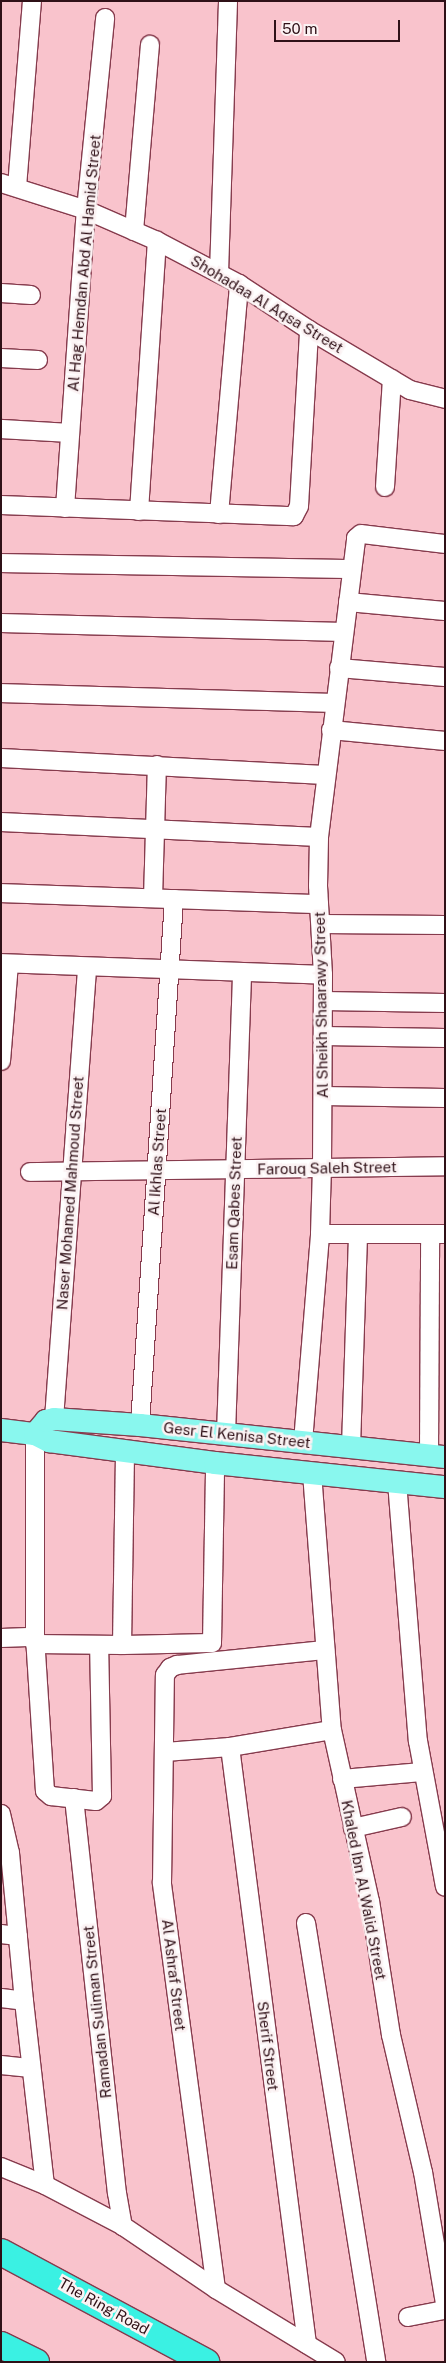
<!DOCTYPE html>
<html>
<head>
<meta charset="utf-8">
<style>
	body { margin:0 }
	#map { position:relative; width:446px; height:2363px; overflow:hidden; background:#f9c3cc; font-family:"Public Sans",sans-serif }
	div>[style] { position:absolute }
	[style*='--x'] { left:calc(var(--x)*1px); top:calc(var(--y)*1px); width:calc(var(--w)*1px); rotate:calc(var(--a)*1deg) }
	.roads { filter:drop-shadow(1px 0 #863b4d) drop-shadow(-1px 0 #863b4d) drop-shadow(0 1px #863b4d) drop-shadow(0 -1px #863b4d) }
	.minor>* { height:18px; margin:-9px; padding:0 9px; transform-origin:9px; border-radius:9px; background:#fff }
	.major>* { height:22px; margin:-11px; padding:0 11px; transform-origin:11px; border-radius:11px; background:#89f7ee }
	.highway>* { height:26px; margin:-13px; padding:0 13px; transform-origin:13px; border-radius:13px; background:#3af1e3 }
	span { translate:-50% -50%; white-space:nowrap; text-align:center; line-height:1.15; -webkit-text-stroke:5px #fbf2f3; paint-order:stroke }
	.street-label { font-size:15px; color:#2f1017 }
	.frame { position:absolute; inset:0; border:2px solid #2f1017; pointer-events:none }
	.scale { position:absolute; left:274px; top:20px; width:126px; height:22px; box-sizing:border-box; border:2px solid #2f1017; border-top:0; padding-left:6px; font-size:15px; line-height:18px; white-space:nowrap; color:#2f1017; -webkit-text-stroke:4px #fbf2f3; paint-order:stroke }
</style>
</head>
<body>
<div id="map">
	<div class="roads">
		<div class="minor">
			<div style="--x:1;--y:183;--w:89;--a:17.6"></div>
			<div style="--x:86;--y:210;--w:77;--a:23.6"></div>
			<div style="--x:157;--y:241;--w:93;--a:27.7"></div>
			<div style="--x:239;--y:284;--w:84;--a:33.3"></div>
			<div style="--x:309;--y:330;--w:117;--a:30.7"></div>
			<div style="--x:410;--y:390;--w:36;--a:14"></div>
			<div style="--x:17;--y:187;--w:187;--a:-85.4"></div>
			<div style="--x:134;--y:231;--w:187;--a:-85.1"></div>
			<div style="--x:219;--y:273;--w:272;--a:-88.1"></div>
			<div style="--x:1;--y:293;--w:30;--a:4"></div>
			<div style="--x:1;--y:358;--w:37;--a:3"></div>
			<div style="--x:1;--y:429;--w:69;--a:3.3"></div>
			<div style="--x:385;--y:487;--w:108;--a:-86.3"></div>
			<div style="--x:1;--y:505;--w:293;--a:2.2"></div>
			<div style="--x:294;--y:516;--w:11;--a:-63"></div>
			<div style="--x:299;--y:506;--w:176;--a:-86.7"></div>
			<div style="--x:65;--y:508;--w:299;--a:-86"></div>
			<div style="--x:86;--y:210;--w:193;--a:-84.3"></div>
			<div style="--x:139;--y:511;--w:271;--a:-86.2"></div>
			<div style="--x:219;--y:514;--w:231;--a:-85"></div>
			<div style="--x:1;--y:563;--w:351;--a:1"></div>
			<div style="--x:348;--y:602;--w:97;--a:5.3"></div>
			<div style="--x:1;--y:623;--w:343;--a:1.5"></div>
			<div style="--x:339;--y:668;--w:106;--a:4.9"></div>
			<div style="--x:1;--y:693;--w:333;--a:1.7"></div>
			<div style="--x:331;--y:730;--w:115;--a:5.5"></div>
			<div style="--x:1;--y:758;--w:324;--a:3"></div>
			<div style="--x:1;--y:822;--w:318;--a:2.7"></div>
			<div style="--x:1;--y:893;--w:318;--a:2"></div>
			<div style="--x:153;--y:898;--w:133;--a:-88.3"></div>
			<div style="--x:321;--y:924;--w:124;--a:0.5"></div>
			<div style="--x:1;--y:963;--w:322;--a:2.1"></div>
			<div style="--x:323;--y:1001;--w:122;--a:0.9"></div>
			<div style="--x:323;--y:1036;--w:122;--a:0.9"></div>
			<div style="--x:1;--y:1061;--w:97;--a:-85.3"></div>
			<div style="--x:323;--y:1096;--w:122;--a:0.9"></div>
			<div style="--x:30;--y:1172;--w:415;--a:-0.8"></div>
			<div style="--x:320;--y:1234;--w:125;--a:0"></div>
			<div style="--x:54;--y:1419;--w:453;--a:-85.8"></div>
			<div style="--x:140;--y:1425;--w:527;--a:-86.3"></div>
			<div style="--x:35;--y:1434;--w:203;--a:90"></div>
			<div style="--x:35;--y:1637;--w:154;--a:86.3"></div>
			<div style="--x:45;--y:1791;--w:8;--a:40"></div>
			<div style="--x:51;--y:1796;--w:45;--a:6.3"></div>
			<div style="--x:96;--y:1801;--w:8;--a:-40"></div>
			<div style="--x:102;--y:1796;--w:151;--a:-91.1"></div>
			<div style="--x:226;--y:1434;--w:462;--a:-88"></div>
			<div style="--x:303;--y:1442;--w:209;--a:-85.3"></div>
			<div style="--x:320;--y:1234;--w:66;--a:-88.3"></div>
			<div style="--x:322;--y:1168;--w:193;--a:-89.7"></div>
			<div style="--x:323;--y:975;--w:89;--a:-93.2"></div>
			<div style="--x:318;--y:886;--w:49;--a:-88.8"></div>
			<div style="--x:319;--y:837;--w:301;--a:-82.9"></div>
			<div style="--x:356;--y:538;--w:6;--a:-39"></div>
			<div style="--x:361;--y:534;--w:85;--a:6.8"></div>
			<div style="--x:351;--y:1447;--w:213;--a:-88.1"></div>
			<div style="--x:429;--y:1455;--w:221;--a:-89.7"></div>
			<div style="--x:312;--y:1473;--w:258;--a:85.6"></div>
			<div style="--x:332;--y:1730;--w:175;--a:77.5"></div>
			<div style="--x:370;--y:1901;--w:136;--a:81.1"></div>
			<div style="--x:391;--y:2035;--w:141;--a:76.9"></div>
			<div style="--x:423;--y:2172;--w:134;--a:80.5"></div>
			<div style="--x:397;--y:1482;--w:260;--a:85.4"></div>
			<div style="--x:418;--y:1741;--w:148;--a:79.5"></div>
			<div style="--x:1;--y:1638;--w:34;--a:-2"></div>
			<div style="--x:35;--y:1644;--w:87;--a:0.7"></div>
			<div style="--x:122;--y:1645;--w:90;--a:-1.3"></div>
			<div style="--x:212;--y:1643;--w:180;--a:-89"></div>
			<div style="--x:122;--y:1645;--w:194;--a:-89.1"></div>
			<div style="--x:230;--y:1747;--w:602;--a:82.65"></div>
			<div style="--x:165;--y:1752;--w:65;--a:-4.4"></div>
			<div style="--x:230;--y:1747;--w:103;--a:-9.5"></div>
			<div style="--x:342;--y:1779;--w:80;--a:-5"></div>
			<div style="--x:74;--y:1798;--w:397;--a:83.8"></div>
			<div style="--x:117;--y:2193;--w:34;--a:80"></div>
			<div style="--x:1;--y:1814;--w:40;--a:77"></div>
			<div style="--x:10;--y:1853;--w:149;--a:84.6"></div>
			<div style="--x:24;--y:2001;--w:185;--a:83.5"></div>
			<div style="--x:353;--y:1828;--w:50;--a:-12.7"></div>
			<div style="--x:306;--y:1923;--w:445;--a:80.9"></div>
			<div style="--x:1;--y:1934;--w:17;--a:7"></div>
			<div style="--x:1;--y:1998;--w:23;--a:7"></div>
			<div style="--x:1;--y:2065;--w:30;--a:6"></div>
			<div style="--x:1;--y:2167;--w:48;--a:22.2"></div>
			<div style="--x:45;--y:2185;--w:88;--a:27.7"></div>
			<div style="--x:123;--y:2226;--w:112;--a:34.1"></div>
			<div style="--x:216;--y:2289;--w:140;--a:31.3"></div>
			<div style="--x:216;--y:2289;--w:410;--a:-97.6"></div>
			<div style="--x:162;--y:1883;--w:208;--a:-89.2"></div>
			<div style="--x:165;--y:1675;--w:9;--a:-54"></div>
			<div style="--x:170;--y:1668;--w:8;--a:-23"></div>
			<div style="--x:177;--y:1665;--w:149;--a:-5.8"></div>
			<div style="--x:408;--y:2317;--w:38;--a:-11"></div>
		</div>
		<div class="major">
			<div style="--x:1;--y:1430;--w:34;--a:7"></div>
			<div style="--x:35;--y:1434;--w:16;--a:27"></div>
			<div style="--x:49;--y:1441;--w:167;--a:7.5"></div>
			<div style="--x:215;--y:1463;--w:231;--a:6"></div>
			<div style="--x:35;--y:1434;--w:17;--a:-50"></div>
			<div style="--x:46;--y:1421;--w:8;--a:-14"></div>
			<div style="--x:54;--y:1419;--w:86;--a:4"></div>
			<div style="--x:140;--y:1425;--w:307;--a:6"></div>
		</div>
		<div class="highway">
			<div style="--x:1;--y:2252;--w:233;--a:28.2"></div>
			<div style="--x:1;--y:2345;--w:39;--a:26"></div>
		</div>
	</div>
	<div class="street-label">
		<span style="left:84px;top:263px;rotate:-85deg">Al Hag Hemdan Abd Al Hamid Street</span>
		<span style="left:267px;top:304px;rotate:31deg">Shohadaa Al Aqsa Street</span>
		<span style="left:321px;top:1005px;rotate:-91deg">Al Sheikh Shaarawy Street</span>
		<span style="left:157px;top:1162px;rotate:-86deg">Al Ikhlas Street</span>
		<span style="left:327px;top:1168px;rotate:-1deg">Farouq Saleh Street</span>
		<span style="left:70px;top:1193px;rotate:-86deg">Naser Mohamed Mahmoud Street</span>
		<span style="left:234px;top:1203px;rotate:-88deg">Esam Qabes Street</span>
		<span style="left:237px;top:1435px;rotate:6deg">Gesr El Kenisa Street</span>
		<span style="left:364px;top:1890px;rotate:79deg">Khaled Ibn Al Walid Street</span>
		<span style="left:174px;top:1975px;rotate:83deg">Al Ashraf Street</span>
		<span style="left:97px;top:2012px;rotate:-96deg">Ramadan Suliman Street</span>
		<span style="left:268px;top:2046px;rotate:83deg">Sherif Street</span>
		<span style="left:104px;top:2306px;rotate:29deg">The Ring Road</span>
	</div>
	<div class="frame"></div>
	<div class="scale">50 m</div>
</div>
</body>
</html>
